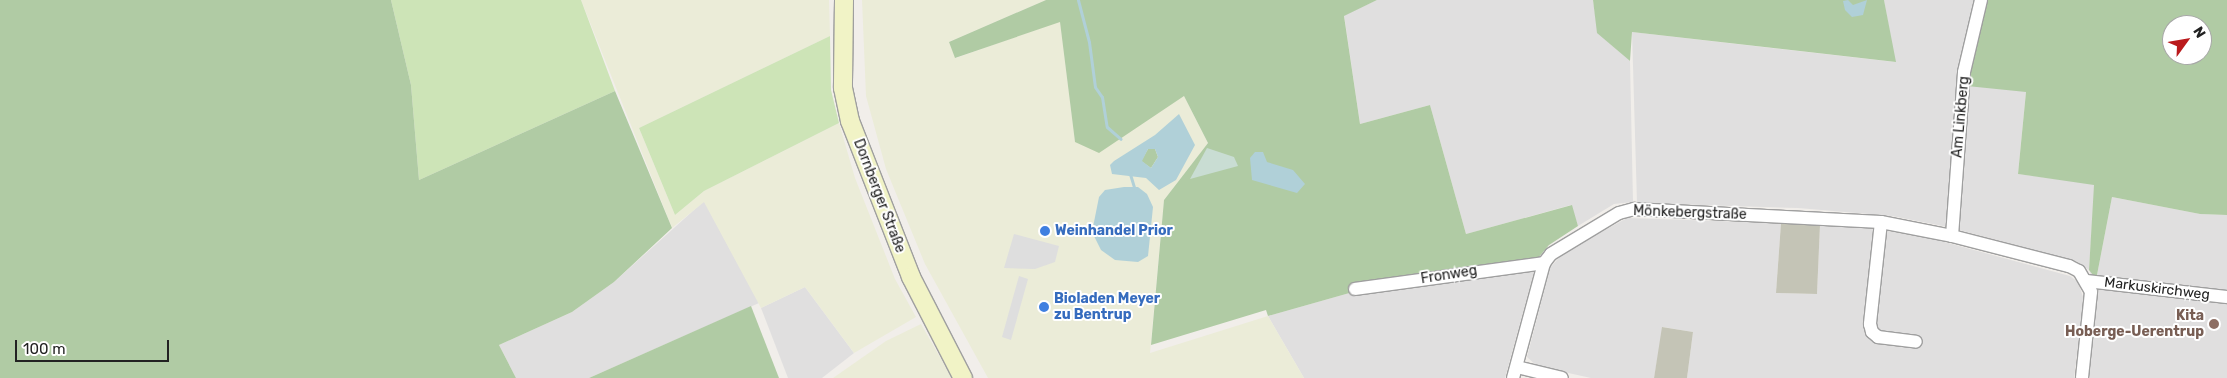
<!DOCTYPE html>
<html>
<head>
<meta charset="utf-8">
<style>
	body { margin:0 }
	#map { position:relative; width:2227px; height:378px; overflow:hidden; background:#f1eeea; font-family:Rubik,sans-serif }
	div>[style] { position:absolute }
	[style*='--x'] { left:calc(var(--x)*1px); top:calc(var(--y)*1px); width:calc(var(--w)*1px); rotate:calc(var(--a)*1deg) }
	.residential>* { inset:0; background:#e0dfdf }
	.construction>* { inset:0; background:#c4c4b6 }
	.farmland>* { inset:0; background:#ebecd8 }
	.grass>* { inset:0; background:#cde4b7 }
	.forest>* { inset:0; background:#b0cba4 }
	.wetland>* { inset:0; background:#c9ddd3 }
	.parking>* { inset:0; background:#dedede }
	.water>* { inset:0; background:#b0d0d8 }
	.stream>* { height:3px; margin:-1.5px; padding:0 1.5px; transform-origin:1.5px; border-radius:1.5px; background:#b0d0d8 }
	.roads { filter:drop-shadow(1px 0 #9f9f9f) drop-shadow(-1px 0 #9f9f9f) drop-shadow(0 1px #9f9f9f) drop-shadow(0 -1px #9f9f9f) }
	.minor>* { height:12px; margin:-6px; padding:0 6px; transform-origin:6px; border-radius:6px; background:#fff }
	.secondary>* { height:18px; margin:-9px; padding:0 9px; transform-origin:9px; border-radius:9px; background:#f1f3c6 }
	.dots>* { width:14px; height:14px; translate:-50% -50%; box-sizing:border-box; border:2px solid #fff; border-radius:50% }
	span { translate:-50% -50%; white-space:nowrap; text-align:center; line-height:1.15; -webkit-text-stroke:4px #fff; paint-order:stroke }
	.street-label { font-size:14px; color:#222 }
	.shop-label { font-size:14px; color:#366cbe; font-weight:700 }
	.left { translate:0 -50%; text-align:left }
	.education-label { font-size:14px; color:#785e54; font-weight:700 }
	.right { translate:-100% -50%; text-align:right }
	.north { position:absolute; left:2162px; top:15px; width:50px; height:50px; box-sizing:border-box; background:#fff; border:1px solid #a7a7a7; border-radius:50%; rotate:58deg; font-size:14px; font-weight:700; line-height:20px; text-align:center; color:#222 }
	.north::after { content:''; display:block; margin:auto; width:18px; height:22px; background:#ba1a1c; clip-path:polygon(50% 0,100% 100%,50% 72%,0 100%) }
	.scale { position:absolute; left:15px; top:340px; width:154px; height:22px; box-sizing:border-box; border:2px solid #222; border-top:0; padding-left:6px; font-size:15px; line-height:18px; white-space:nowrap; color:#222; -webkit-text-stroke:4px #fff; paint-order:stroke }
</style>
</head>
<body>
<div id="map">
	<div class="residential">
		<div style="clip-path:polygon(1377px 0,1593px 0,1598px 33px,1630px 61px,1633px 202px,1614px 204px,1578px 226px,1571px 205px,1466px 234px,1430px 105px,1360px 124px,1344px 15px)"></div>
		<div style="clip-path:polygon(1884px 0,1985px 0,2026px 92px,2018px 174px,2095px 184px,2089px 270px,2097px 275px,2112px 197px,2200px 214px,2227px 215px,2227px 378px,2089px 378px,2098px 291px,2089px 270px,2078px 262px,1948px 227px,1892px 216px,1798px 208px,1637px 203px,1632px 32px,1895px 62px)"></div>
		<div style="clip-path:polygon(704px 201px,759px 303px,589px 378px,516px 378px,499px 345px,572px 312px,614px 282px)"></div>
		<div style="clip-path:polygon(1627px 218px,1781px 223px,1776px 293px,1817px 294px,1820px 225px,1872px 228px,1937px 240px,2070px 276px,2078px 282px,2084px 300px,2074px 378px,1687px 378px,1693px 332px,1663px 327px,1654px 378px,1591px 378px,1537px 366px,1527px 357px,1550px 268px,1563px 253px)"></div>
		<div style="clip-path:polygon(1538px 258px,1505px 378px,1304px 378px,1268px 316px,1353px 292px,1349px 287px)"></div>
		<div style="clip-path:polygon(805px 287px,854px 353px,822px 378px,788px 378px,761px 308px)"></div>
	</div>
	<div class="construction">
		<div style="clip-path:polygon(1781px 223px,1820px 225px,1817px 294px,1776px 293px)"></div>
		<div style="clip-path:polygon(1662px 327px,1693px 332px,1687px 378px,1654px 378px)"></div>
	</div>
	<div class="farmland">
		<div style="clip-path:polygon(581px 0,829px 0,830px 36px,639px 128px,675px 215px,704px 191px,839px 123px,855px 178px,895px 279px,916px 317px,854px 353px,805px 287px,761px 308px,704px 202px,672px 228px)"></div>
		<div style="clip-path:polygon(862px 0,1046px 0,949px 42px,956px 58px,1060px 21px,1075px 142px,1184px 96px,1208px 143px,1164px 200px,1150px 353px,1268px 316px,1304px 378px,988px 378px,925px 264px,886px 169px,866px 96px)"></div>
		<div style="clip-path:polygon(921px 324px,952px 378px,833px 378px,886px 341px)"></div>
	</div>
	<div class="grass">
		<div style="clip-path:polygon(391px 0,581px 0,615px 91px,419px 180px,411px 85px)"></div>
		<div style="clip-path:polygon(830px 36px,831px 90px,839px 123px,704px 191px,675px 215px,639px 128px)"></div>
	</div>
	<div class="forest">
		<div style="clip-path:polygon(0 0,391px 0,411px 85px,419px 180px,615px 91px,672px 228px,614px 282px,572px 312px,499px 345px,516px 378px,0 378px)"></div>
		<div style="clip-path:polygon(1046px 0,1377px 0,1344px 16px,1360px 124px,1430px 105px,1466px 234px,1572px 205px,1578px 226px,1549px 245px,1538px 258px,1350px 287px,1353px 292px,1268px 316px,1266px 310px,1151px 345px,1164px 200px,1208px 143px,1184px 96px,1099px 153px,1075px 142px,1060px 22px,955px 58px,949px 42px)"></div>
		<div style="clip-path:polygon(1593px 0,1884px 0,1896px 62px,1632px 32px,1630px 61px,1597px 33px)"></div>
		<div style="clip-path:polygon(evenodd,1986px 0,2227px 0,2227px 215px,2200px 214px,2112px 197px,2097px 275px,2093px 275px,2089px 270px,2094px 185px,2018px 174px,2026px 92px,1967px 86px,1986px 0,2172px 25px,2202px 25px,2202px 55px,2172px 55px,2172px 25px)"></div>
		<div style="clip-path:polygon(1148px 149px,1155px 149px,1158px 157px,1151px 168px,1141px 161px)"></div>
		<div style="clip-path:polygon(751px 306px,779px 378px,589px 378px)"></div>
	</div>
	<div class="wetland">
		<div style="clip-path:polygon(1207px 148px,1234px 157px,1238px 166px,1190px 179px)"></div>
	</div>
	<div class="parking">
		<div style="clip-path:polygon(1014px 234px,1059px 246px,1055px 262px,1035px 269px,1004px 268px)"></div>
		<div style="clip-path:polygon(1019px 276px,1028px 279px,1011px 340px,1002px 337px)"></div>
	</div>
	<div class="water">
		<div style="clip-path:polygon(1848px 0,1853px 5px,1867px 0,1863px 15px,1852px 17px,1845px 10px,1843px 1px)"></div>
		<div style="clip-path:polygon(evenodd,1179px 114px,1195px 145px,1176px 180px,1159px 190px,1146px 178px,1112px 174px,1110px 165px,1114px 161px,1155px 135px,1179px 114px,1148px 149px,1155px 149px,1158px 157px,1151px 168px,1142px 161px,1148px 149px)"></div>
		<div style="clip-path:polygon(1255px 152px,1263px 152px,1267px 162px,1293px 170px,1305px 184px,1297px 193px,1252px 180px,1250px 158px)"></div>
		<div style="clip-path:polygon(1124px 187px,1138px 187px,1147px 194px,1153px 207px,1148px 256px,1138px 262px,1115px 260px,1101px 250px,1092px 232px,1099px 197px,1105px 190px)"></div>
	</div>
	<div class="stream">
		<div style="--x:1078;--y:0;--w:43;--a:75.3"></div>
		<div style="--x:1089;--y:42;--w:45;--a:82.4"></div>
		<div style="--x:1095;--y:87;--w:12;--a:55"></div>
		<div style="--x:1102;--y:97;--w:30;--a:81"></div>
		<div style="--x:1107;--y:127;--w:18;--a:41"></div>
		<div style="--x:1130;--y:174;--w:14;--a:73"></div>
	</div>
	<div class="roads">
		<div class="minor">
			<div style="--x:1881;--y:222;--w:103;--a:96.2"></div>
			<div style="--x:1870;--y:324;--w:8;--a:76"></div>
			<div style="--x:1872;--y:332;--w:8;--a:40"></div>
			<div style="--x:1878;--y:337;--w:38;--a:7"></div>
			<div style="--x:1952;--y:236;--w:164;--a:-85.8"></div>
			<div style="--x:1964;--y:72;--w:74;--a:-76.7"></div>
			<div style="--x:2086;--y:281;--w:142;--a:6.5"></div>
			<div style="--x:1355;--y:289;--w:191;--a:-7.8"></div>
			<div style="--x:1517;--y:367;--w:46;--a:13.7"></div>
			<div style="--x:1513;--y:378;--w:119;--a:-74.9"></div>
			<div style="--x:1544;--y:263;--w:11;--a:-52"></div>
			<div style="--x:1551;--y:254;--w:79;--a:-31.1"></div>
			<div style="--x:1619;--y:213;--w:16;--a:-15"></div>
			<div style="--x:1634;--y:209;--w:247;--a:3"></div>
			<div style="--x:1881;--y:222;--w:72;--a:11.2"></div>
			<div style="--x:1952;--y:236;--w:121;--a:14.4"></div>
			<div style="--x:2069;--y:266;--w:11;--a:27"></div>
			<div style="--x:2079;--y:271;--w:24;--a:60"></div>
			<div style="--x:2091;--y:292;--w:86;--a:96"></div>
		</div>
		<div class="secondary">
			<div style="--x:844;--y:0;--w:88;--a:90.7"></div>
			<div style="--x:843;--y:88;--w:34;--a:78"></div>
			<div style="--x:850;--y:121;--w:168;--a:68.6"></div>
			<div style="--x:911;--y:277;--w:114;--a:62.8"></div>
		</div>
	</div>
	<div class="dots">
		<div style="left:1045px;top:231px;background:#3f7fe0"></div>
		<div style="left:1044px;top:307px;background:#3f7fe0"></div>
		<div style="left:2214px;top:324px;background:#8d6e63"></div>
	</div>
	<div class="street-label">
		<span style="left:1961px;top:117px;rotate:-85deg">Am Linkberg</span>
		<span style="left:879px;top:196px;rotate:69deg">Dornberger Straße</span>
		<span style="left:1690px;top:213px;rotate:2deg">Mönkebergstraße</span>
		<span style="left:1449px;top:275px;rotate:-9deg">Fronweg</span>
		<span style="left:2157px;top:289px;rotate:7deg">Markuskirchweg</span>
	</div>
	<div class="shop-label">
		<span class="left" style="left:1055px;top:231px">Weinhandel Prior</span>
		<span class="left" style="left:1054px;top:307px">Bioladen Meyer<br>zu Bentrup</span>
	</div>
	<div class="education-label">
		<span class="right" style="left:2204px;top:324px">Kita<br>Hoberge-Uerentrup</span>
	</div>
	<div class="north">N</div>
	<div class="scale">100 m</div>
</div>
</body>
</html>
